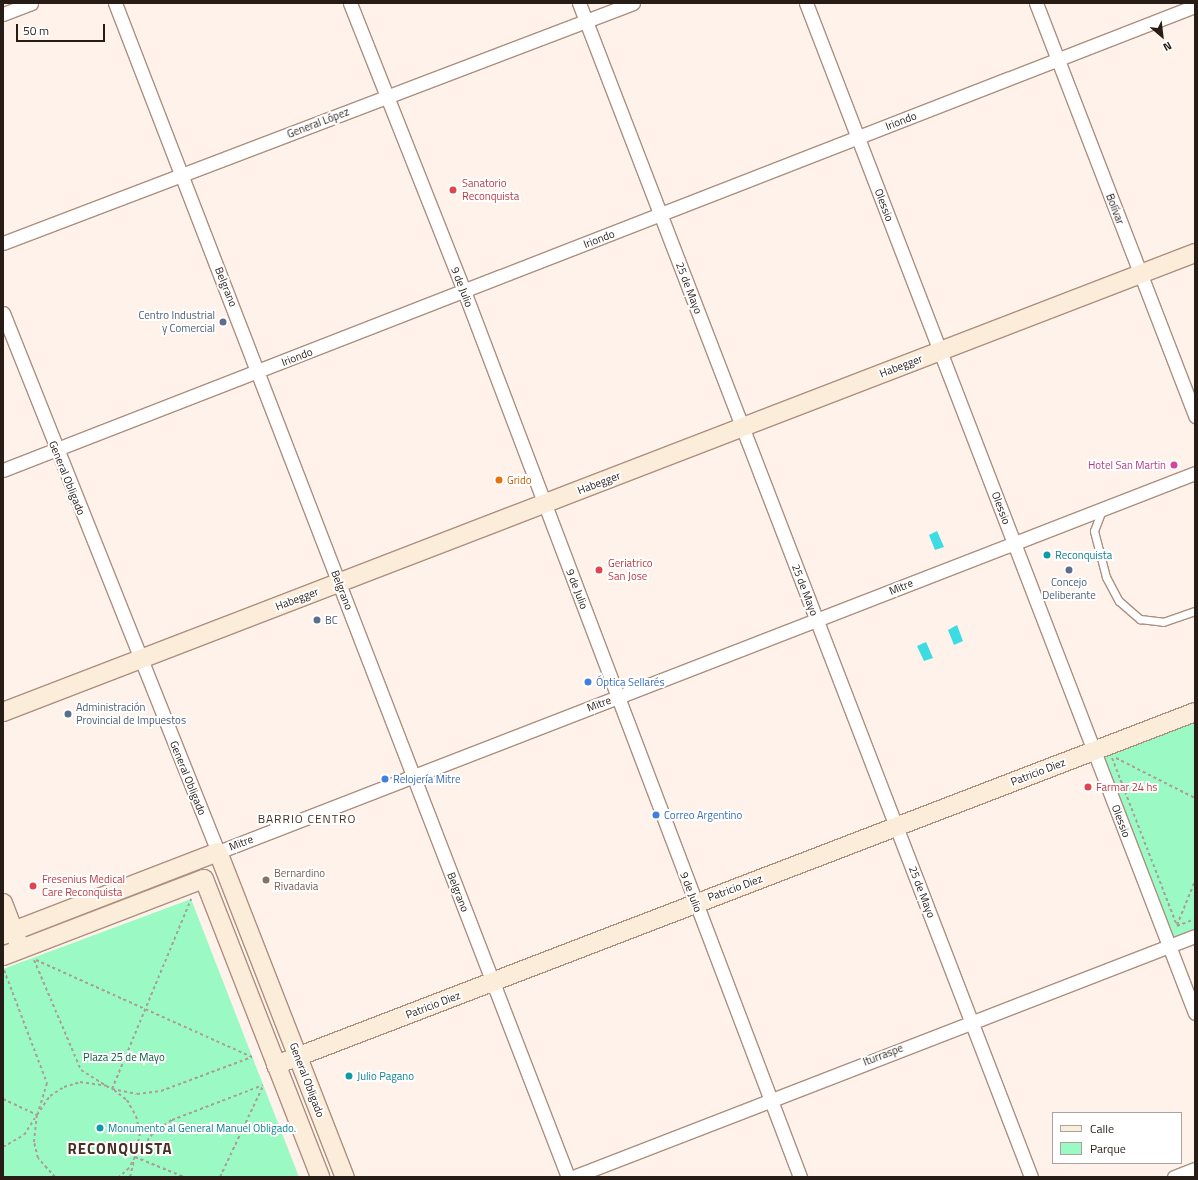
<!DOCTYPE html>
<html>
<head>
<meta charset="utf-8">
<style>
	body { margin:0 }
	#map { position:relative; width:1198px; height:1180px; overflow:hidden; background:#fff2eb; font-family:"Titillium Web",sans-serif }
	div>[style] { position:absolute }
	[style*='--x'] { left:calc(var(--x)*1px); top:calc(var(--y)*1px); width:calc(var(--w)*1px); rotate:calc(var(--a)*1deg) }
	.green>* { inset:0; background:#9bfac4 }
	.water>* { inset:0; background:#3cdce2 }
	.path>* { height:2px; margin-top:-1px; transform-origin:0; background:repeating-linear-gradient(90deg,#aa9e98 0 3px,transparent 0 6px) }
	.roads { filter:drop-shadow(1px 0 #ad8f7f) drop-shadow(-1px 0 #ad8f7f) drop-shadow(0 1px #ad8f7f) drop-shadow(0 -1px #ad8f7f) }
	.lane>* { height:7px; margin:-3.5px; padding:0 3.5px; transform-origin:3.5px; border-radius:3.5px; background:#fff }
	.street>* { height:13px; margin:-6.5px; padding:0 6.5px; transform-origin:6.5px; border-radius:6.5px; background:#fff }
	.secondary>* { height:18px; margin:-9px; padding:0 9px; transform-origin:9px; border-radius:9px; background:#fcecda }
	.dots>* { width:11px; height:11px; translate:-50% -50%; box-sizing:border-box; border:2px solid #fff; border-radius:50% }
	span { translate:-50% -50%; white-space:nowrap; text-align:center; line-height:1.15; -webkit-text-stroke:4px #fff; paint-order:stroke }
	.street-label { font-size:11px; color:#271c16 }
	.health-label { font-size:11px; color:#be3a42 }
	.left { translate:0 -50%; text-align:left }
	.service-label { font-size:11px; color:#4e5e75 }
	.right { translate:-100% -50%; text-align:right }
	.hotel-label { font-size:11px; color:#b23c85 }
	.food-label { font-size:11px; color:#c56008 }
	.culture-label { font-size:11px; color:#0d838f }
	.shop-label { font-size:11px; color:#366cbe }
	.education-label { font-size:11px; color:#785e54 }
	.park-label { font-size:11px; color:#0a5d3a }
	.neighbourhood-label { font-size:12px; color:#482f22; letter-spacing:1px }
	.district-label { font-size:15px; color:#482f22; font-weight:700; letter-spacing:1px }
	.frame { position:absolute; inset:0; border:4px solid #271c16; pointer-events:none }
	.legend { position:absolute; left:1052px; top:1112px; width:130px; height:52px; box-sizing:border-box; background:#fff; border:1px solid #a9a4a2; margin:0; padding:5px 7px; list-style:none; font-size:12px; color:#271c16 }
	.legend li { display:flex; align-items:center; gap:8px; height:20px }
	.legend b { width:20px; border:1px solid #a9a4a2 }
	.north { position:absolute; left:1142px; top:16px; width:40px; height:40px; -webkit-text-stroke:3px #fff; paint-order:stroke; rotate:152deg; font-size:11px; font-weight:700; line-height:16px; text-align:center; color:#271c16 }
	.north::after { content:''; display:block; margin:auto; width:14px; height:18px; background:#271c16; clip-path:polygon(50% 0,100% 100%,50% 72%,0 100%) }
	.scale { position:absolute; left:16px; top:24px; width:89px; height:18px; box-sizing:border-box; border:2px solid #271c16; border-top:0; padding-left:5px; font-size:12px; line-height:14px; white-space:nowrap; color:#271c16; -webkit-text-stroke:3px #fff; paint-order:stroke }
</style>
</head>
<body>
<div id="map">
	<div class="green">
		<div style="clip-path:polygon(1195px 712px,1195px 936px,1169px 946px,1094px 751px)"></div>
		<div style="clip-path:polygon(191px 899px,299px 1177px,3px 1177px,3px 969px)"></div>
	</div>
	<div class="water">
		<div style="clip-path:polygon(937px 531px,944px 547px,935px 550px,929px 535px)"></div>
		<div style="clip-path:polygon(957px 625px,963px 641px,954px 645px,948px 630px)"></div>
		<div style="clip-path:polygon(926px 642px,933px 658px,924px 661px,917px 646px)"></div>
	</div>
	<div class="path">
		<div style="--x:1112;--y:758;--w:180;--a:68.8"></div>
		<div style="--x:1177;--y:926;--w:19;--a:-21"></div>
		<div style="--x:1116;--y:758;--w:89;--a:26.9"></div>
		<div style="--x:1177;--y:925;--w:48;--a:-67.8"></div>
		<div style="--x:34;--y:960;--w:120;--a:66.9"></div>
		<div style="--x:81;--y:1070;--w:36;--a:32"></div>
		<div style="--x:112;--y:1089;--w:25;--a:11"></div>
		<div style="--x:137;--y:1094;--w:24;--a:-7"></div>
		<div style="--x:161;--y:1091;--w:97;--a:-20.5"></div>
		<div style="--x:36;--y:960;--w:237;--a:24.2"></div>
		<div style="--x:4;--y:970;--w:121;--a:69.2"></div>
		<div style="--x:47;--y:1083;--w:30;--a:107"></div>
		<div style="--x:112;--y:1089;--w:206;--a:-67.4"></div>
		<div style="--x:114;--y:1090;--w:16;--a:38"></div>
		<div style="--x:127;--y:1100;--w:18;--a:61"></div>
		<div style="--x:136;--y:1116;--w:17;--a:77"></div>
		<div style="--x:140;--y:1133;--w:25;--a:102"></div>
		<div style="--x:135;--y:1157;--w:13;--a:119"></div>
		<div style="--x:129;--y:1168;--w:13;--a:138"></div>
		<div style="--x:3;--y:1099;--w:38;--a:25"></div>
		<div style="--x:3;--y:1147;--w:24;--a:-30"></div>
		<div style="--x:24;--y:1135;--w:20;--a:-57"></div>
		<div style="--x:136;--y:1155;--w:29;--a:-52"></div>
		<div style="--x:154;--y:1132;--w:22;--a:-34"></div>
		<div style="--x:172;--y:1120;--w:97;--a:-21"></div>
		<div style="--x:135;--y:1157;--w:53;--a:22.2"></div>
		<div style="--x:55;--y:1177;--w:25;--a:-132"></div>
		<div style="--x:38;--y:1158;--w:16;--a:-104"></div>
		<div style="--x:34;--y:1142;--w:27;--a:-84"></div>
		<div style="--x:37;--y:1115;--w:23;--a:-56"></div>
		<div style="--x:50;--y:1096;--w:17;--a:-33"></div>
		<div style="--x:64;--y:1087;--w:17;--a:-17"></div>
		<div style="--x:80;--y:1082;--w:27;--a:8"></div>
		<div style="--x:130;--y:1177;--w:16;--a:-76"></div>
		<div style="--x:220;--y:1177;--w:101;--a:-64.7"></div>
	</div>
	<div class="roads">
		<div class="lane">
			<div style="--x:1102;--y:510;--w:22;--a:111"></div>
			<div style="--x:1094;--y:531;--w:48;--a:75.4"></div>
			<div style="--x:1106;--y:577;--w:27;--a:62"></div>
			<div style="--x:1119;--y:601;--w:28;--a:41"></div>
			<div style="--x:1140;--y:619;--w:23;--a:7"></div>
			<div style="--x:1163;--y:622;--w:34;--a:-19"></div>
		</div>
		<div class="street">
			<div style="--x:115;--y:3;--w:1258;--a:68.9"></div>
			<div style="--x:350;--y:3;--w:310;--a:68.4"></div>
			<div style="--x:464;--y:291;--w:948;--a:69.23"></div>
			<div style="--x:579;--y:3;--w:1258;--a:68.94"></div>
			<div style="--x:806;--y:3;--w:1082;--a:68.94"></div>
			<div style="--x:1036;--y:3;--w:443;--a:68.9"></div>
			<div style="--x:3;--y:14;--w:30;--a:-21"></div>
			<div style="--x:3;--y:243;--w:674;--a:-20.85"></div>
			<div style="--x:3;--y:313;--w:580;--a:68.25"></div>
			<div style="--x:218;--y:852;--w:1048;--a:-21.2"></div>
			<div style="--x:3;--y:470;--w:1279;--a:-21.27"></div>
			<div style="--x:573;--y:1177;--w:667;--a:-21.18"></div>
			<div style="--x:1174;--y:1177;--w:22;--a:-21"></div>
		</div>
		<div class="secondary">
			<div style="--x:3;--y:712;--w:1277;--a:-21.06"></div>
			<div style="--x:3;--y:903;--w:42;--a:69"></div>
			<div style="--x:3;--y:935;--w:230;--a:-21.1"></div>
			<div style="--x:218;--y:852;--w:349;--a:68.7"></div>
			<div style="--x:3;--y:956;--w:215;--a:-21"></div>
			<div style="--x:204;--y:879;--w:320;--a:68.7"></div>
			<div style="--x:276;--y:1065;--w:984;--a:-21.01"></div>
		</div>
	</div>
	<div class="dots">
		<div style="left:453px;top:190px;background:#e0444e"></div>
		<div style="left:223px;top:322px;background:#5c6f8a"></div>
		<div style="left:1174px;top:465px;background:#d1479c"></div>
		<div style="left:499px;top:480px;background:#e8710a"></div>
		<div style="left:1047px;top:555px;background:#0f9aa8"></div>
		<div style="left:599px;top:570px;background:#e0444e"></div>
		<div style="left:1069px;top:570px;background:#5c6f8a"></div>
		<div style="left:317px;top:620px;background:#5c6f8a"></div>
		<div style="left:588px;top:682px;background:#3f7fe0"></div>
		<div style="left:68px;top:714px;background:#5c6f8a"></div>
		<div style="left:385px;top:779px;background:#3f7fe0"></div>
		<div style="left:1088px;top:787px;background:#e0444e"></div>
		<div style="left:656px;top:815px;background:#3f7fe0"></div>
		<div style="left:266px;top:880px;background:#8d6e63"></div>
		<div style="left:33px;top:886px;background:#e0444e"></div>
		<div style="left:349px;top:1076px;background:#0f9aa8"></div>
		<div style="left:100px;top:1128px;background:#0f9aa8"></div>
	</div>
	<div class="street-label">
		<span style="left:901px;top:121px;rotate:-21deg">Iriondo</span>
		<span style="left:318px;top:123px;rotate:-21deg">General López</span>
		<span style="left:884px;top:205px;rotate:69deg">Olessio</span>
		<span style="left:1115px;top:209px;rotate:69deg">Bolívar</span>
		<span style="left:599px;top:239px;rotate:-21deg">Iriondo</span>
		<span style="left:226px;top:287px;rotate:68deg">Belgrano</span>
		<span style="left:462px;top:287px;rotate:69deg">9 de Julio</span>
		<span style="left:689px;top:288px;rotate:69deg">25 de Mayo</span>
		<span style="left:297px;top:357px;rotate:-21deg">Iriondo</span>
		<span style="left:901px;top:366px;rotate:-21deg">Habegger</span>
		<span style="left:67px;top:478px;rotate:68deg">General Obligado</span>
		<span style="left:599px;top:483px;rotate:-21deg">Habegger</span>
		<span style="left:1001px;top:508px;rotate:69deg">Olessio</span>
		<span style="left:901px;top:587px;rotate:-22deg">Mitre</span>
		<span style="left:577px;top:589px;rotate:69deg">9 de Julio</span>
		<span style="left:342px;top:590px;rotate:69deg">Belgrano</span>
		<span style="left:805px;top:590px;rotate:69deg">25 de Mayo</span>
		<span style="left:297px;top:599px;rotate:-21deg">Habegger</span>
		<span style="left:599px;top:704px;rotate:-21deg">Mitre</span>
		<span style="left:1038px;top:772px;rotate:-21deg">Patricio Diez</span>
		<span style="left:188px;top:778px;rotate:68deg">General Obligado</span>
		<span style="left:1121px;top:821px;rotate:69deg">Olessio</span>
		<span style="left:241px;top:843px;rotate:-21deg">Mitre</span>
		<span style="left:735px;top:888px;rotate:-20deg">Patricio Diez</span>
		<span style="left:458px;top:892px;rotate:69deg">Belgrano</span>
		<span style="left:691px;top:892px;rotate:69deg">9 de Julio</span>
		<span style="left:922px;top:892px;rotate:69deg">25 de Mayo</span>
		<span style="left:433px;top:1005px;rotate:-21deg">Patricio Diez</span>
		<span style="left:883px;top:1055px;rotate:-21deg">Iturraspe</span>
		<span style="left:307px;top:1080px;rotate:69deg">General Obligado</span>
	</div>
	<div class="health-label">
		<span class="left" style="left:462px;top:190px">Sanatorio<br>Reconquista</span>
		<span class="left" style="left:608px;top:570px">Geriatrico<br>San Jose</span>
		<span class="left" style="left:1096px;top:787px">Farmar 24 hs</span>
		<span class="left" style="left:42px;top:886px">Fresenius Medical<br>Care Reconquista</span>
	</div>
	<div class="service-label">
		<span class="right" style="left:215px;top:322px">Centro Industrial<br>y Comercial</span>
		<span style="left:1069px;top:589px">Concejo<br>Deliberante</span>
		<span class="left" style="left:325px;top:620px">BC</span>
		<span class="left" style="left:76px;top:714px">Administración<br>Provincial de Impuestos</span>
	</div>
	<div class="hotel-label">
		<span class="right" style="left:1166px;top:465px">Hotel San Martin</span>
	</div>
	<div class="food-label">
		<span class="left" style="left:507px;top:480px">Grido</span>
	</div>
	<div class="culture-label">
		<span class="left" style="left:1055px;top:555px">Reconquista</span>
		<span class="left" style="left:357px;top:1076px">Julio Pagano</span>
		<span class="left" style="left:108px;top:1128px">Monumento al General Manuel Obligado.</span>
	</div>
	<div class="shop-label">
		<span class="left" style="left:596px;top:682px">Óptica Sellarés</span>
		<span class="left" style="left:393px;top:779px">Relojería Mitre</span>
		<span class="left" style="left:664px;top:815px">Correo Argentino</span>
	</div>
	<div class="education-label">
		<span class="left" style="left:274px;top:880px">Bernardino<br>Rivadavia</span>
	</div>
	<div class="park-label">
		<span style="left:124px;top:1057px">Plaza 25 de Mayo</span>
	</div>
	<div class="neighbourhood-label">
		<span style="left:307px;top:819px">BARRIO CENTRO</span>
	</div>
	<div class="district-label">
		<span style="left:120px;top:1149px">RECONQUISTA</span>
	</div>
	<div class="frame"></div>
	<ul class="legend">
	<li><b style="height:5px;background:#fcecda"></b>Calle</li>
	<li><b style="height:11px;background:#9bfac4"></b>Parque</li>
	</ul>
	<div class="north">N</div>
	<div class="scale">50 m</div>
</div>
</body>
</html>
